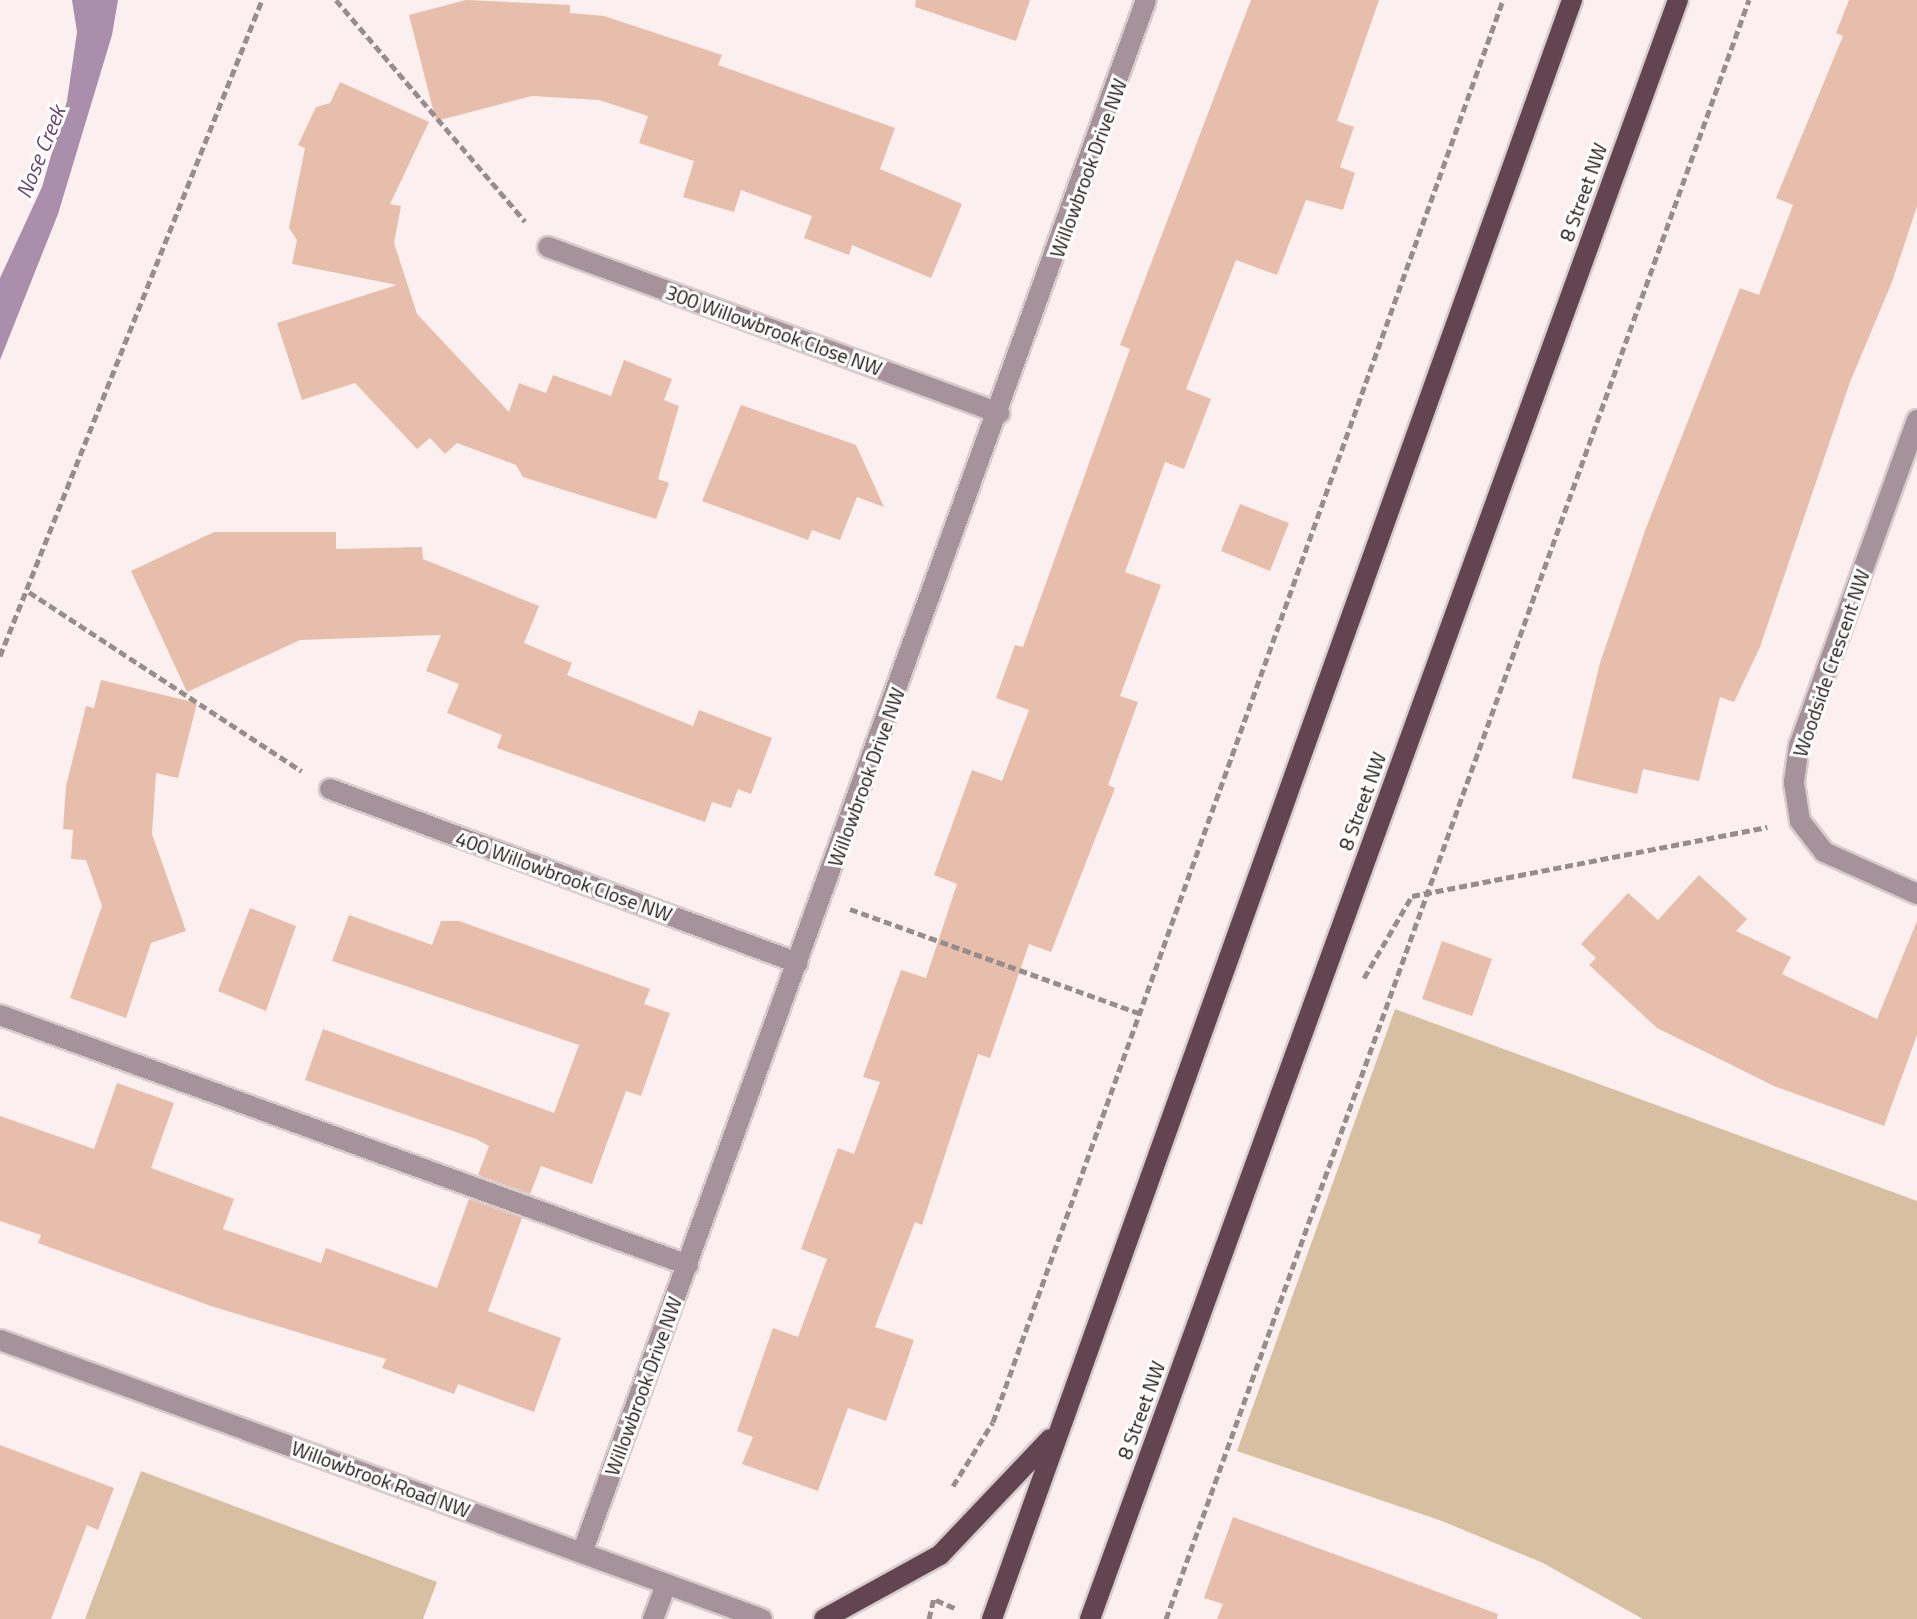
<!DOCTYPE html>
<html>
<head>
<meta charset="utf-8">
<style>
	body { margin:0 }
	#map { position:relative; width:1917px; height:1619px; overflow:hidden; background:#fcefef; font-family:"Titillium Web",sans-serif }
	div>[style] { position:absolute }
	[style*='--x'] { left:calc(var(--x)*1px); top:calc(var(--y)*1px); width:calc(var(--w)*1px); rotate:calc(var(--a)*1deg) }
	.green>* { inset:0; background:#d7bfa1 }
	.water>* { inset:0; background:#aa8eac }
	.building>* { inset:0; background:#e7beac }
	.path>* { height:5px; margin-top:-2.5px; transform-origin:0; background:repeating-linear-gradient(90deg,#988d8d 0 8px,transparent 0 12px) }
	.roads { filter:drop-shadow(2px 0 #d8cccc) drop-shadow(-2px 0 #d8cccc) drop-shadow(0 2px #d8cccc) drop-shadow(0 -2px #d8cccc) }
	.minor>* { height:20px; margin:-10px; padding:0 10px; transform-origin:10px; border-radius:10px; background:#a5929a }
	.major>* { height:20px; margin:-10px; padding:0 10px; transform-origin:10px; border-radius:10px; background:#634552 }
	span { translate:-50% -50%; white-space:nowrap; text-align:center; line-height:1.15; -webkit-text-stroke:6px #fff; paint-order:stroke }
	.street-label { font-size:20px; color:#1d1313 }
	.water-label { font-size:22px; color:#6d4570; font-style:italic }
</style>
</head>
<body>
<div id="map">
	<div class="green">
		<div style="clip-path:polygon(1395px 1009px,1917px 1201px,1917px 1619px,1643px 1619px,1543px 1563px,1442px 1521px,1237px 1451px)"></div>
		<div style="clip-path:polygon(141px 1471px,437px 1582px,423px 1619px,85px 1619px)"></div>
	</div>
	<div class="water">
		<div style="clip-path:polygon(72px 0,118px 0,112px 35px,58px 214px,0 360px,0 278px,42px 187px,67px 101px,77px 32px)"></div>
	</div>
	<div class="building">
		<div style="clip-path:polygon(466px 0,570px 5px,570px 13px,604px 16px,722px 55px,718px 65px,895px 128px,880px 169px,962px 204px,931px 278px,852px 245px,849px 255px,804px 238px,812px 216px,741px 190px,734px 212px,683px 197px,694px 161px,639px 143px,648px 116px,599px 100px,532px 96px,436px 121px,409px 15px)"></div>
		<div style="clip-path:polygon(916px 0,1030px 0,1016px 41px,915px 7px)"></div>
		<div style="clip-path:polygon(1251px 0,1379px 0,1337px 121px,1354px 127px,1340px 167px,1355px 173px,1343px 210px,1306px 200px,1277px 275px,1236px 260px,1186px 389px,1211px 399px,1184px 469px,1165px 462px,1125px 572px,1161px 585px,1120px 696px,1138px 702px,1108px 785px,1115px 788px,1051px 952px,1029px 944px,990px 1058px,978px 1054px,922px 1225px,915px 1222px,875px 1327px,914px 1340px,886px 1421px,848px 1408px,818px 1491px,742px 1464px,753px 1437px,737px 1431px,773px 1328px,798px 1337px,827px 1259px,801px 1249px,838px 1148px,854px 1154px,880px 1082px,863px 1077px,901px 970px,926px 978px,957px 884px,934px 875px,972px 770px,1002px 781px,1029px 710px,996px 698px,1015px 645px,1023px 647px,1130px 349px,1120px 345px)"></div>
		<div style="clip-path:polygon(1849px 0,1917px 0,1917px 206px,1892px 282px,1850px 382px,1760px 647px,1734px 702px,1720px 697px,1699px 781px,1643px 769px,1637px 794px,1572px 778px,1600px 663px,1646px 528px,1740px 288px,1759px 295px,1793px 205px,1776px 198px,1843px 36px,1836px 33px)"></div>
		<div style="clip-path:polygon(340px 82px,429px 122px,390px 204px,401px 206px,394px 243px,417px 314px,509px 412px,519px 383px,546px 393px,553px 375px,611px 396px,624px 360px,672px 379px,664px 400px,679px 406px,658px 479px,669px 483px,656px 519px,523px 477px,516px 465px,457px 443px,445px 454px,430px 438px,417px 449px,355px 383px,302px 400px,277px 323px,397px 285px,292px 264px,297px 240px,289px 228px,305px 148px,298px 145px,316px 107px,330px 103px)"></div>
		<div style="clip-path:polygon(741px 405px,856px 445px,884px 507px,857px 497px,840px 540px,812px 530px,808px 540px,702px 501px)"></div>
		<div style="clip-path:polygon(1240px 504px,1289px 523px,1270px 571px,1221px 551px)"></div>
		<div style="clip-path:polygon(214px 532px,336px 532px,336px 549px,422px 547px,423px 559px,539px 606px,524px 643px,572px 663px,567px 675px,693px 726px,699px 710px,772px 738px,751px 794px,738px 789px,731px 808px,712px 802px,705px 822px,497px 748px,502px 735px,447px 713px,459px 684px,426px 671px,441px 635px,300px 640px,187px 692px,131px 571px)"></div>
		<div style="clip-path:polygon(101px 680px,197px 703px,178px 778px,156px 773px,152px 834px,186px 931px,151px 943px,126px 1018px,70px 998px,102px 906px,86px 860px,71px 859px,73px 830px,63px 829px,66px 786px,86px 706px,94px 708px)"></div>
		<div style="clip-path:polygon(1699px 875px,1747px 919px,1736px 931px,1791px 957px,1782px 974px,1877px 1019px,1917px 921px,1917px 1035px,1884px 1126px,1774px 1086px,1657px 1028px,1589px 965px,1596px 958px,1581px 944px,1628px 893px,1658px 920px)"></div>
		<div style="clip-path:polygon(250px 908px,296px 926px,266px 1011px,218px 991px)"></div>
		<div style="clip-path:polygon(349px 915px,432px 945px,441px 921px,459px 921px,650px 989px,644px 1004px,670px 1013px,641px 1096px,626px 1091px,592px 1184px,541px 1166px,530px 1194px,478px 1175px,489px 1146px,476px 1139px,305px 1080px,323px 1029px,554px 1113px,579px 1045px,332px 961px)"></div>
		<div style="clip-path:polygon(1442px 941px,1492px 959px,1472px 1016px,1422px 999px)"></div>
		<div style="clip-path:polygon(117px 1083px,174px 1103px,151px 1168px,234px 1199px,223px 1229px,321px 1263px,326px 1248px,437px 1288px,469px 1199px,522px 1218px,488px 1311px,561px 1338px,534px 1412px,458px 1384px,454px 1394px,382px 1368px,386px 1359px,211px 1306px,38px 1243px,41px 1235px,0 1221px,0 1116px,94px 1149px)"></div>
		<div style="clip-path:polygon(0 1445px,114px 1488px,98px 1530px,87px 1525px,51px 1619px,0 1619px)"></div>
		<div style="clip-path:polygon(1233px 1517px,1498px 1614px,1497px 1619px,1217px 1619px,1223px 1604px,1204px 1598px)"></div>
	</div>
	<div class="path">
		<div style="--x:336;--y:0;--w:291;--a:49.5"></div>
		<div style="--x:29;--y:592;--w:326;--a:33.3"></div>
		<div style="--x:0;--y:656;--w:706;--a:-68.23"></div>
		<div style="--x:850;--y:909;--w:307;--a:19.8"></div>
		<div style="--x:1364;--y:978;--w:95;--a:-59.7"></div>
		<div style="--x:1412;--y:896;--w:362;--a:-11"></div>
		<div style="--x:953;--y:1486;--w:75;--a:-58"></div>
		<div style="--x:993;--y:1422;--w:1511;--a:-70.27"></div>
		<div style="--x:936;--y:1600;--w:21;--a:23"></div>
		<div style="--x:929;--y:1619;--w:22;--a:-77"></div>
		<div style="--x:1166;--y:1619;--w:1721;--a:-70.2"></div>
	</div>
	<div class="roads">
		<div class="minor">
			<div style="--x:548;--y:247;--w:481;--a:20.2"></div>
			<div style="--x:1917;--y:420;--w:347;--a:109.9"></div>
			<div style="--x:1799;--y:746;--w:37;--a:98"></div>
			<div style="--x:1794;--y:783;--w:38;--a:81"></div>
			<div style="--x:1800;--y:821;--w:39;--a:52"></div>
			<div style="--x:1824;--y:852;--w:102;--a:24.3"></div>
			<div style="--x:330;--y:789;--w:499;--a:20.4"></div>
			<div style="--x:0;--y:1015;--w:732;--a:19.97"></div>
			<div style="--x:0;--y:1340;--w:811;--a:20.11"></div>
			<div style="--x:582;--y:1553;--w:1652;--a:-70.04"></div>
			<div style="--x:653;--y:1619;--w:36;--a:-69"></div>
		</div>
		<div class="major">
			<div style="--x:824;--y:1619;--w:132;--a:-28.9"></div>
			<div style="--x:940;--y:1555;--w:160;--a:-46.5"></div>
			<div style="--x:992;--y:1619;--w:1720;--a:-70.29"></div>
			<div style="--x:1090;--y:1619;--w:1722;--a:-70.04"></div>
		</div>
	</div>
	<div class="street-label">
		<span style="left:1088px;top:168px;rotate:-70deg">Willowbrook Drive NW</span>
		<span style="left:1583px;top:192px;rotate:-70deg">8 Street NW</span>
		<span style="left:774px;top:330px;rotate:20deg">300 Willowbrook Close NW</span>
		<span style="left:1831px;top:663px;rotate:-71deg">Woodside Crescent NW</span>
		<span style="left:866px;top:777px;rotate:-70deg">Willowbrook Drive NW</span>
		<span style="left:1362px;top:801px;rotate:-70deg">8 Street NW</span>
		<span style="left:564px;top:876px;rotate:20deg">400 Willowbrook Close NW</span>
		<span style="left:643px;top:1386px;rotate:-70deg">Willowbrook Drive NW</span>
		<span style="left:1141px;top:1410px;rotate:-70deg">8 Street NW</span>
		<span style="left:381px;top:1479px;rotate:20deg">Willowbrook Road NW</span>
	</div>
	<div class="water-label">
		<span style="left:41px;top:152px;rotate:-68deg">Nose Creek</span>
	</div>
</div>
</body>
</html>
